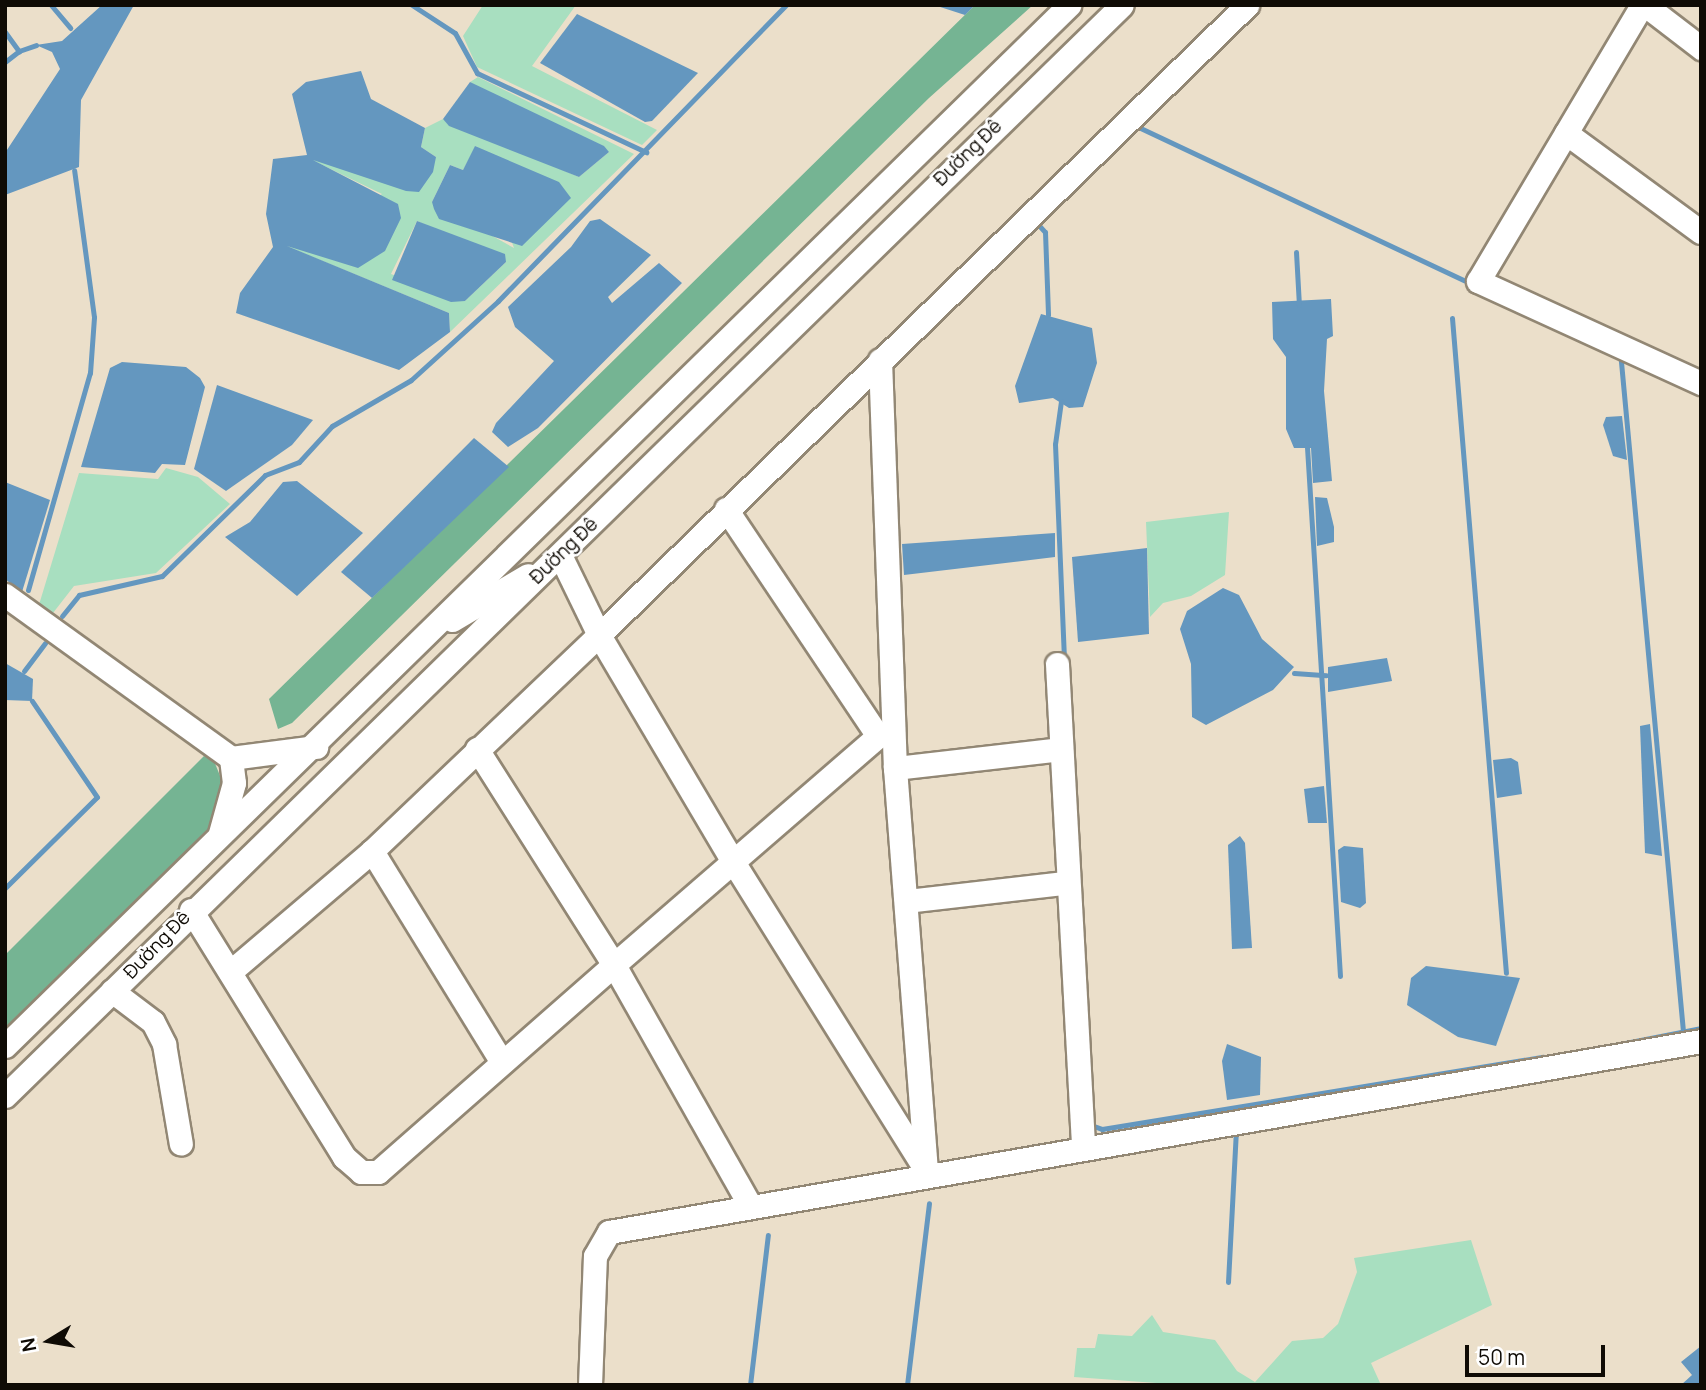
<!DOCTYPE html>
<html>
<head>
<meta charset="utf-8">
<style>
	body { margin:0 }
	#map { position:relative; width:1706px; height:1390px; overflow:hidden; background:#ebdfca; font-family:Manrope,sans-serif }
	div>[style] { position:absolute }
	[style*='--x'] { left:calc(var(--x)*1px); top:calc(var(--y)*1px); width:calc(var(--w)*1px); rotate:calc(var(--a)*1deg) }
	.green>* { inset:0; background:#a8dfc0 }
	.forest>* { inset:0; background:#75b493 }
	.water>* { inset:0; background:#6497bf }
	.stream>* { height:5px; margin:-2.5px; padding:0 2.5px; transform-origin:2.5px; border-radius:2.5px; background:#6497bf }
	.roads { filter:drop-shadow(2px 0 #928774) drop-shadow(-2px 0 #928774) drop-shadow(0 2px #928774) drop-shadow(0 -2px #928774) }
	.minor>* { height:23px; margin:-11.5px; padding:0 11.5px; transform-origin:11.5px; border-radius:11.5px; background:#fff }
	span { translate:-50% -50%; white-space:nowrap; text-align:center; line-height:1.15; -webkit-text-stroke:5px #fff; paint-order:stroke }
	.street-label { font-size:19px; color:#0f0b05 }
	.frame { position:absolute; inset:0; border:7px solid #0f0b05; pointer-events:none }
	.north { position:absolute; left:14px; top:1306px; width:70px; height:70px; -webkit-text-stroke:5px #fff; paint-order:stroke; rotate:259deg; font-size:19px; font-weight:700; line-height:28px; text-align:center; color:#0f0b05 }
	.north::after { content:''; display:block; margin:auto; width:24px; height:32px; background:#0f0b05; clip-path:polygon(50% 0,100% 100%,50% 72%,0 100%) }
	.scale { position:absolute; left:1465px; top:1345px; width:140px; height:32px; box-sizing:border-box; border:4px solid #0f0b05; border-top:0; padding-left:9px; font-size:21px; line-height:24px; white-space:nowrap; color:#0f0b05; -webkit-text-stroke:5px #fff; paint-order:stroke }
</style>
</head>
<body>
<div id="map">
	<div class="green">
		<div style="clip-path:polygon(483px 5px,576px 5px,532px 66px,657px 130px,642px 145px,477px 67px,463px 36px)"></div>
		<div style="clip-path:polygon(evenodd,478px 77px,634px 154px,450px 332px,449px 313px,286px 246px,302px 247px,382px 194px,312px 160px,436px 157px,421px 147px,425px 128px,443px 119px,579px 177px,609px 152px,482px 90px,470px 82px,478px 77px,476px 146px,514px 248px,432px 202px,450px 165px,463px 170px,476px 146px,478px 77px,417px 221px,506px 262px,465px 301px,391px 274px,417px 221px)"></div>
		<div style="clip-path:polygon(166px 468px,198px 477px,230px 504px,156px 573px,74px 586px,53px 613px,38px 608px,79px 473px,158px 479px)"></div>
		<div style="clip-path:polygon(1229px 512px,1225px 575px,1191px 596px,1163px 603px,1150px 617px,1146px 522px)"></div>
		<div style="clip-path:polygon(1471px 1240px,1492px 1305px,1371px 1363px,1381px 1385px,1184px 1385px,1074px 1377px,1077px 1348px,1095px 1348px,1098px 1334px,1132px 1336px,1152px 1315px,1163px 1332px,1215px 1340px,1237px 1371px,1255px 1382px,1292px 1341px,1323px 1338px,1338px 1324px,1357px 1272px,1354px 1258px)"></div>
	</div>
	<div class="forest">
		<div style="clip-path:polygon(975px 5px,1033px 5px,929px 98px,292px 723px,278px 729px,269px 699px)"></div>
		<div style="clip-path:polygon(204px 756px,214px 761px,225px 788px,218px 818px,200px 845px,5px 1036px,5px 955px)"></div>
	</div>
	<div class="water">
		<div style="clip-path:polygon(102px 5px,134px 5px,81px 100px,79px 167px,5px 195px,5px 153px,60px 69px,52px 52px,36px 45px,62px 41px)"></div>
		<div style="clip-path:polygon(934px 5px,975px 5px,965px 15px)"></div>
		<div style="clip-path:polygon(577px 14px,698px 73px,652px 121px,645px 122px,540px 63px)"></div>
		<div style="clip-path:polygon(361px 71px,371px 99px,425px 128px,421px 147px,436px 157px,433px 172px,419px 192px,406px 191px,313px 160px,398px 204px,401px 218px,385px 251px,358px 268px,287px 246px,449px 313px,450px 332px,399px 370px,236px 313px,240px 293px,273px 247px,266px 214px,273px 159px,307px 155px,292px 94px,306px 82px)"></div>
		<div style="clip-path:polygon(470px 82px,604px 146px,609px 152px,579px 177px,449px 126px,443px 119px)"></div>
		<div style="clip-path:polygon(475px 146px,559px 182px,571px 198px,522px 246px,439px 219px,434px 209px,432px 202px,450px 165px,463px 170px)"></div>
		<div style="clip-path:polygon(600px 219px,651px 255px,608px 297px,612px 303px,659px 263px,682px 283px,538px 428px,508px 447px,492px 432px,496px 423px,554px 361px,515px 327px,508px 307px,571px 247px,590px 221px)"></div>
		<div style="clip-path:polygon(417px 221px,505px 254px,506px 262px,465px 301px,451px 302px,392px 280px)"></div>
		<div style="clip-path:polygon(1331px 299px,1333px 336px,1327px 339px,1324px 391px,1332px 481px,1313px 483px,1311px 448px,1294px 448px,1286px 429px,1286px 357px,1273px 339px,1272px 302px)"></div>
		<div style="clip-path:polygon(1041px 314px,1092px 328px,1097px 363px,1083px 407px,1069px 408px,1053px 398px,1019px 403px,1015px 386px)"></div>
		<div style="clip-path:polygon(122px 362px,186px 367px,200px 378px,205px 387px,185px 465px,162px 464px,155px 473px,81px 467px,110px 368px)"></div>
		<div style="clip-path:polygon(217px 385px,313px 420px,292px 445px,226px 491px,194px 469px)"></div>
		<div style="clip-path:polygon(1622px 416px,1627px 460px,1613px 456px,1603px 425px,1606px 417px)"></div>
		<div style="clip-path:polygon(474px 438px,509px 467px,372px 598px,341px 572px)"></div>
		<div style="clip-path:polygon(297px 481px,363px 533px,297px 596px,225px 537px,250px 522px,283px 482px)"></div>
		<div style="clip-path:polygon(5px 482px,50px 500px,22px 592px,5px 579px)"></div>
		<div style="clip-path:polygon(1315px 497px,1327px 498px,1334px 527px,1334px 542px,1317px 546px)"></div>
		<div style="clip-path:polygon(1055px 533px,1055px 557px,904px 575px,902px 544px)"></div>
		<div style="clip-path:polygon(1147px 548px,1149px 634px,1078px 642px,1072px 557px)"></div>
		<div style="clip-path:polygon(1223px 588px,1239px 595px,1262px 639px,1294px 667px,1273px 690px,1206px 725px,1192px 717px,1191px 664px,1180px 629px,1187px 611px)"></div>
		<div style="clip-path:polygon(1387px 658px,1392px 681px,1328px 692px,1328px 667px)"></div>
		<div style="clip-path:polygon(5px 663px,33px 679px,32px 701px,5px 700px)"></div>
		<div style="clip-path:polygon(1650px 724px,1662px 856px,1645px 853px,1640px 726px)"></div>
		<div style="clip-path:polygon(1511px 758px,1518px 762px,1522px 794px,1497px 798px,1493px 760px)"></div>
		<div style="clip-path:polygon(1324px 786px,1327px 823px,1308px 823px,1304px 789px)"></div>
		<div style="clip-path:polygon(1240px 836px,1245px 843px,1252px 948px,1232px 949px,1228px 845px)"></div>
		<div style="clip-path:polygon(1344px 846px,1363px 848px,1366px 903px,1360px 908px,1341px 902px,1338px 850px)"></div>
		<div style="clip-path:polygon(1426px 966px,1520px 978px,1496px 1046px,1458px 1037px,1407px 1005px,1411px 978px)"></div>
		<div style="clip-path:polygon(1227px 1044px,1261px 1057px,1260px 1095px,1227px 1100px,1222px 1061px)"></div>
		<div style="clip-path:polygon(1701px 1346px,1701px 1385px,1681px 1385px,1692px 1375px,1681px 1362px)"></div>
	</div>
	<div class="stream">
		<div style="--x:51;--y:5;--w:30;--a:50"></div>
		<div style="--x:412;--y:5;--w:51;--a:33.1"></div>
		<div style="--x:455;--y:33;--w:46;--a:61.2"></div>
		<div style="--x:477;--y:73;--w:187;--a:25.1"></div>
		<div style="--x:5;--y:32;--w:24;--a:54"></div>
		<div style="--x:19;--y:51;--w:18;--a:142"></div>
		<div style="--x:19;--y:51;--w:18;--a:-19"></div>
		<div style="--x:1134;--y:125;--w:374;--a:25.2"></div>
		<div style="--x:1035;--y:221;--w:15;--a:48"></div>
		<div style="--x:1045;--y:232;--w:83;--a:87.9"></div>
		<div style="--x:1296;--y:252;--w:53;--a:86.8"></div>
		<div style="--x:1452;--y:318;--w:657;--a:85.29"></div>
		<div style="--x:1620;--y:351;--w:683;--a:84.71"></div>
		<div style="--x:1061;--y:401;--w:43;--a:97.9"></div>
		<div style="--x:1055;--y:444;--w:218;--a:87.6"></div>
		<div style="--x:1307;--y:447;--w:530;--a:86.43"></div>
		<div style="--x:28;--y:590;--w:226;--a:-74.1"></div>
		<div style="--x:90;--y:373;--w:56;--a:-85.9"></div>
		<div style="--x:94;--y:317;--w:148;--a:-97.7"></div>
		<div style="--x:62;--y:616;--w:27;--a:-51"></div>
		<div style="--x:79;--y:595;--w:85;--a:-12.9"></div>
		<div style="--x:162;--y:576;--w:144;--a:-44.4"></div>
		<div style="--x:265;--y:475;--w:36;--a:-21"></div>
		<div style="--x:299;--y:462;--w:49;--a:-47.5"></div>
		<div style="--x:332;--y:426;--w:91;--a:-30.2"></div>
		<div style="--x:411;--y:380;--w:118;--a:-42.2"></div>
		<div style="--x:498;--y:301;--w:413;--a:-45.8"></div>
		<div style="--x:24;--y:671;--w:35;--a:-53"></div>
		<div style="--x:1294;--y:673;--w:32;--a:4"></div>
		<div style="--x:5;--y:888;--w:129;--a:-44.7"></div>
		<div style="--x:97;--y:797;--w:116;--a:-124.1"></div>
		<div style="--x:1615;--y:1045;--w:88;--a:-11.2"></div>
		<div style="--x:1091;--y:1125;--w:12;--a:20"></div>
		<div style="--x:1102;--y:1129;--w:447;--a:-9.3"></div>
		<div style="--x:1228;--y:1282;--w:154;--a:-87"></div>
		<div style="--x:750;--y:1385;--w:151;--a:-83.2"></div>
		<div style="--x:907;--y:1385;--w:183;--a:-83.1"></div>
	</div>
	<div class="roads">
		<div class="minor">
			<div style="--x:1642;--y:5;--w:321;--a:120.7"></div>
			<div style="--x:1478;--y:281;--w:245;--a:24.6"></div>
			<div style="--x:1645;--y:5;--w:71;--a:37.5"></div>
			<div style="--x:1566;--y:133;--w:167;--a:36.3"></div>
			<div style="--x:880;--y:360;--w:408;--a:87.9"></div>
			<div style="--x:895;--y:768;--w:405;--a:85.6"></div>
			<div style="--x:726;--y:509;--w:273;--a:56.2"></div>
			<div style="--x:878;--y:736;--w:349;--a:139.1"></div>
			<div style="--x:614;--y:965;--w:274;--a:60.5"></div>
			<div style="--x:560;--y:555;--w:89;--a:64"></div>
			<div style="--x:599;--y:635;--w:261;--a:59.4"></div>
			<div style="--x:732;--y:860;--w:364;--a:58"></div>
			<div style="--x:5;--y:595;--w:279;--a:35.8"></div>
			<div style="--x:231;--y:758;--w:86;--a:-7.4"></div>
			<div style="--x:452;--y:620;--w:88;--a:-30.6"></div>
			<div style="--x:1057;--y:664;--w:482;--a:86.9"></div>
			<div style="--x:895;--y:768;--w:167;--a:-6.5"></div>
			<div style="--x:220;--y:833;--w:52;--a:-74.4"></div>
			<div style="--x:234;--y:783;--w:25;--a:-97"></div>
			<div style="--x:372;--y:851;--w:248;--a:58.4"></div>
			<div style="--x:906;--y:901;--w:159;--a:-6.5"></div>
			<div style="--x:191;--y:910;--w:291;--a:58.2"></div>
			<div style="--x:344;--y:1157;--w:23;--a:41"></div>
			<div style="--x:361;--y:1172;--w:17;--a:0"></div>
			<div style="--x:378;--y:1172;--w:314;--a:-41.3"></div>
			<div style="--x:614;--y:965;--w:256;--a:-122.4"></div>
			<div style="--x:230;--y:972;--w:187;--a:-40.4"></div>
			<div style="--x:372;--y:851;--w:313;--a:-43.6"></div>
			<div style="--x:599;--y:635;--w:904;--a:-44.19"></div>
			<div style="--x:112;--y:991;--w:51;--a:37.1"></div>
			<div style="--x:153;--y:1022;--w:25;--a:63"></div>
			<div style="--x:164;--y:1044;--w:101;--a:80.4"></div>
			<div style="--x:5;--y:1046;--w:1489;--a:-44.37"></div>
			<div style="--x:5;--y:1096;--w:1561;--a:-44.33"></div>
			<div style="--x:590;--y:1385;--w:129;--a:-87.8"></div>
			<div style="--x:595;--y:1256;--w:28;--a:-60"></div>
			<div style="--x:609;--y:1232;--w:1109;--a:-9.92"></div>
		</div>
	</div>
	<div class="street-label">
		<span style="left:968px;top:153px;rotate:-44deg">Đường Đê</span>
		<span style="left:564px;top:551px;rotate:-44deg">Đường Đê</span>
		<span style="left:157px;top:945px;rotate:-46deg">Đường Đê</span>
	</div>
	<div class="frame"></div>
	<div class="north">N</div>
	<div class="scale">50 m</div>
</div>
</body>
</html>
